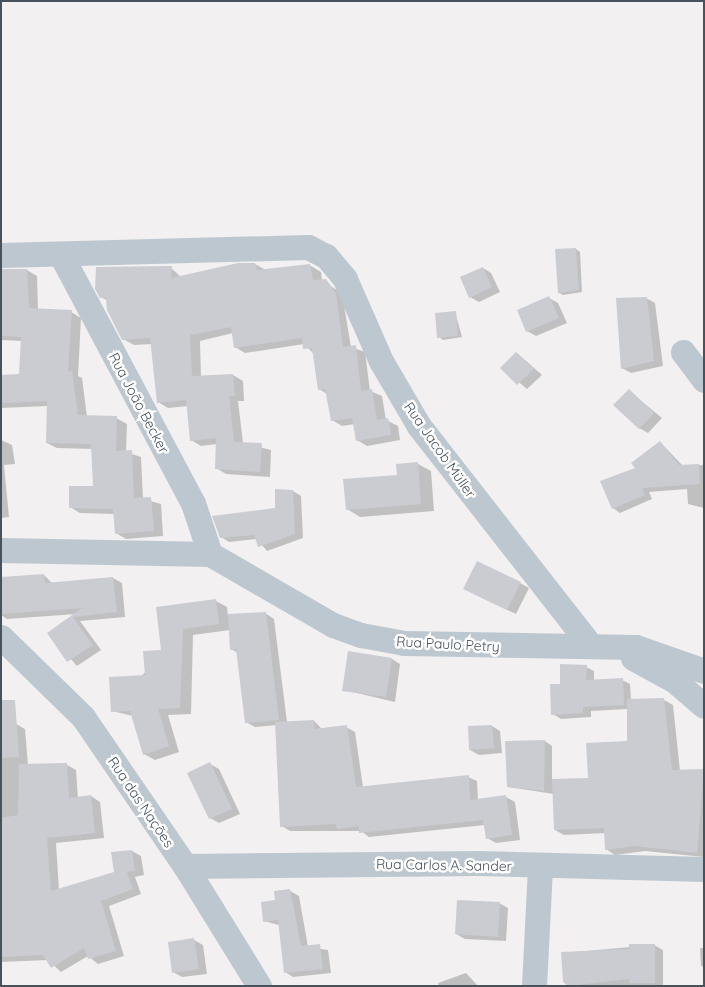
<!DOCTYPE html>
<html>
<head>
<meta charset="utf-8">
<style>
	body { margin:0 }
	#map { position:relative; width:705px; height:987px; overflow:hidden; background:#f2f0f0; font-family:Quicksand,sans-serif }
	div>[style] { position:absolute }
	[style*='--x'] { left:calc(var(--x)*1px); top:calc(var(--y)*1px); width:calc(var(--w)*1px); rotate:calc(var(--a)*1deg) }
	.shadow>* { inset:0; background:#0003 }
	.building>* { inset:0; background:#caccd2 }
	.street>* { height:25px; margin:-12.5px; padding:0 12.5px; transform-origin:12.5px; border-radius:12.5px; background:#bdc7cf }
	span { translate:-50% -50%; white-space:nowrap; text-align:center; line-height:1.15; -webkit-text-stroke:5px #fff; paint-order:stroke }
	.street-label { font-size:14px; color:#47525d }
	.frame { position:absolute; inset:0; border:2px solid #47525d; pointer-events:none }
</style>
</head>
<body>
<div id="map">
	<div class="shadow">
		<div style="clip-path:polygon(576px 249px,580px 252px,582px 292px,563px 295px,559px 293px)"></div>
		<div style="clip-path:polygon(255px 264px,266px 270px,311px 266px,321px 272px,322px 281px,342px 293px,351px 347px,365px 352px,370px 391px,382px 396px,386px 420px,398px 426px,400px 440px,367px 446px,357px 440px,355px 424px,342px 426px,332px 420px,327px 394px,319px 389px,314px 354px,304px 344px,245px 353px,235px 347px,233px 333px,200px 341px,201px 377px,233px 375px,243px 381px,244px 401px,238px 401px,243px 443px,271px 450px,270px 477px,226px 474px,216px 468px,217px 444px,201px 446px,191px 440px,188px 406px,168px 408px,158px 402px,152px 344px,134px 345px,123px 339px,108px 301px,101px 297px,171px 268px,181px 277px)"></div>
		<div style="clip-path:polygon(483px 268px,491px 273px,500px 292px,479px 302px,470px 297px)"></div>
		<div style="clip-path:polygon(1px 270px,27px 270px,37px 276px,38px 310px,71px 312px,81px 318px,78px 376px,82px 378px,87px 417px,116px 418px,127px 424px,126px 452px,141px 457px,143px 499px,161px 504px,163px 536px,126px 539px,116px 533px,115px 514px,80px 513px,70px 507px,94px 487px,93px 449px,57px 448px,47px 443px,48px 406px,1px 408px,1px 376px,20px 375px,22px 341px,1px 340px)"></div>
		<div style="clip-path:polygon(549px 298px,558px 303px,567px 323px,536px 336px,527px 331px)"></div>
		<div style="clip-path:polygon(646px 298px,655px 303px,663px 366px,631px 373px,622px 368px)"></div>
		<div style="clip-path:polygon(455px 312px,462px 337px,443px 340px,439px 337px)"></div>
		<div style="clip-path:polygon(517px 353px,542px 375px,527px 389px,502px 368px)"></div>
		<div style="clip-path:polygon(629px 391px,662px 418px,648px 433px,639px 428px)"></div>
		<div style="clip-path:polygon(1px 440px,12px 445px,15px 464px,4px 465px,9px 517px,1px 518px)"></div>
		<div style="clip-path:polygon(661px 443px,683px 466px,704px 465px,704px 508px,688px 504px,687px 489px,649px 492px,652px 499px,620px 513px,613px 508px,637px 468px)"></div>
		<div style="clip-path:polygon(418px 464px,431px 471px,434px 511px,360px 517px,347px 509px)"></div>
		<div style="clip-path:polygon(293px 491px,301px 496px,303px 538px,267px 551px,257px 539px,229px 542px,221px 537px,276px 509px)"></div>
		<div style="clip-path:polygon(44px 575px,53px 584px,113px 578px,122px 583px,125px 617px,80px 621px,101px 650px,77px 666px,48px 633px,76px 614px,7px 619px,1px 615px,1px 578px)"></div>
		<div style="clip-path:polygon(520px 583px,529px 588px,516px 614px,474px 594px)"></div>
		<div style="clip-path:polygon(216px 601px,227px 607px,228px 616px,265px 613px,274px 619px,287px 722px,314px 721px,322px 729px,346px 727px,355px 732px,363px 787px,468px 777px,477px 781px,478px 800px,506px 797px,515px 802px,520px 840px,496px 843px,487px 838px,485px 825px,369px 837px,361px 831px,290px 831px,282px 826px,277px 725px,255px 727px,246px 722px,238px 653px,231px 649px,230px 630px,193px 635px,191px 714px,168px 715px,179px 752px,155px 760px,144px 754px,133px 716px,112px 711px,163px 651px,157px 609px)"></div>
		<div style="clip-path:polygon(392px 659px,400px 664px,395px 702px,344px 690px)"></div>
		<div style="clip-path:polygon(586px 667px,594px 671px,594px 681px,622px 680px,630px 684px,631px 700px,664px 700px,673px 705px,680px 771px,704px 770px,704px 857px,645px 851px,615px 855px,606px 849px,606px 833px,564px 835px,555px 830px,554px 794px,508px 787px,545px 741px,552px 746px,552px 781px,589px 779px,628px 742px,628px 709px,591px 711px,591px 717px,561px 719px,553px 714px,561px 685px)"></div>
		<div style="clip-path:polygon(16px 724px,25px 729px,28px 765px,67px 765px,76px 770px,78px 798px,91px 796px,100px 802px,104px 838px,56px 843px,59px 890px,115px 873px,132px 851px,141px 856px,144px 875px,135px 877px,141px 894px,109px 906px,124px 956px,98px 964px,88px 956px,61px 972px,48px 960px,1px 962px,1px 725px)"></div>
		<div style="clip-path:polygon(492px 726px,500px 731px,502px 753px,479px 755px,470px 750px)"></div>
		<div style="clip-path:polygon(210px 764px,219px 769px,240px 814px,219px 823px,210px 818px)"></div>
		<div style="clip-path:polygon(290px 891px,299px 896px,308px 947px,328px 950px,331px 973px,293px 977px,285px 972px,279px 925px,264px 921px)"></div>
		<div style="clip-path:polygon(499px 903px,508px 908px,506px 941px,465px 939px,456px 934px)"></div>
		<div style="clip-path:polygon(194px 940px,203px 945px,207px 974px,182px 977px,173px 972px)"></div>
		<div style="clip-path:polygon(654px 945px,663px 950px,663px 986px,569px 986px,563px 953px)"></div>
		<div style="clip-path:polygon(700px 948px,704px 948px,704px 967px,701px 966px)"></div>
		<div style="clip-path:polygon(466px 973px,478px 986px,439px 986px,438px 983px)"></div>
	</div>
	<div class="building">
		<div style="clip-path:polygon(576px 248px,579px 290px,558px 293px,555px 249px)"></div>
		<div style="clip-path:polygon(238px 263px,255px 263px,257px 270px,310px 264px,313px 280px,326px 279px,336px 293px,343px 347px,356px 345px,361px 391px,372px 389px,377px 420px,388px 418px,391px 435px,356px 441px,352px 418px,331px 421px,325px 389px,318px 390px,312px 348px,303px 349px,302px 338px,234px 348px,231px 327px,190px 335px,192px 376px,233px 374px,235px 396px,229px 396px,234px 442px,262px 443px,260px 472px,215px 469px,216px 438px,190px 441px,186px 400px,157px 403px,150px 338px,122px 340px,107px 310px,106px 298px,100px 298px,95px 289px,96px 267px,172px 266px,171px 278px)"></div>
		<div style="clip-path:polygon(483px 267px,492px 287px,469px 298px,460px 277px)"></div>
		<div style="clip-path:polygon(1px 269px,27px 269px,29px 308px,72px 310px,68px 372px,72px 371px,78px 415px,117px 416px,116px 451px,132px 450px,134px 498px,151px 497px,154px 531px,115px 534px,113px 509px,69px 508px,69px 486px,93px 486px,91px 444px,46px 443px,47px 401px,1px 403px,1px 375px,19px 374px,21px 337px,1px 336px)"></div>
		<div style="clip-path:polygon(549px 296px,559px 318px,526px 332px,517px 310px)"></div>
		<div style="clip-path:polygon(647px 297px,654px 361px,621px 369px,616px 298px)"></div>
		<div style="clip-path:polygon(456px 311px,458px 336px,437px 338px,435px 313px)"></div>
		<div style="clip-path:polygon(516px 352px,534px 369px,517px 385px,500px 368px)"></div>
		<div style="clip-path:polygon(629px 389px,654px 413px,639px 429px,613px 405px)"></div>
		<div style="clip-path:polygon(660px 441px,679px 465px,699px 464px,700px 484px,642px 488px,645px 495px,612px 509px,600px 481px,635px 468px,631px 463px)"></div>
		<div style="clip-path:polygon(418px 462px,421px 504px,346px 510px,343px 479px,397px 475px,396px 464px)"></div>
		<div style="clip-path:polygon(275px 489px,293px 490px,295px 534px,258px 547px,254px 535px,220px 538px,212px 516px,275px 508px)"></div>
		<div style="clip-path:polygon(477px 561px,521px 582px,507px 610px,463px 589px)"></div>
		<div style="clip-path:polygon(44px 574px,45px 583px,113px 577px,117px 612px,73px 617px,93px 645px,67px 662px,47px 633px,82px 608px,1px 614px,1px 577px)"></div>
		<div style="clip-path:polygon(216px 599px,219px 624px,183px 629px,180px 708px,158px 709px,169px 746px,143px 755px,130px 711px,111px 712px,109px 677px,145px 675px,143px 651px,161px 650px,156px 607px)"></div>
		<div style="clip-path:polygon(266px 612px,279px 720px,245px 723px,236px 649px,230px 650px,228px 614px)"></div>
		<div style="clip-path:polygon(348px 651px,392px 658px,386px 697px,342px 691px)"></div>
		<div style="clip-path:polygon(560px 664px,587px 665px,586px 680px,623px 678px,624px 705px,583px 707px,583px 713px,551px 715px,550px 684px,560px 684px)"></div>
		<div style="clip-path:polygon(664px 698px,672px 770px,704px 769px,697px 853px,635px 846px,605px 850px,604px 828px,554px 830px,552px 779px,588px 778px,586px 743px,627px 741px,627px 699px)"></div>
		<div style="clip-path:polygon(1px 700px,15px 700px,19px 757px,1px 758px)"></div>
		<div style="clip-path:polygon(314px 720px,314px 729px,347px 725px,356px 787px,469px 775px,470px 800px,506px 795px,512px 835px,486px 839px,483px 820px,359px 833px,359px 826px,337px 829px,336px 824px,280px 827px,275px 722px)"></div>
		<div style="clip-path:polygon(492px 725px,494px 748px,469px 750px,468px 726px)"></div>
		<div style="clip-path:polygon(545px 740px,544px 791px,507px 787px,505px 741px)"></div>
		<div style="clip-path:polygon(210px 762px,232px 809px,209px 819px,187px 773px)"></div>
		<div style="clip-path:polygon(67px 763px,69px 798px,91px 795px,95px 833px,47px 838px,51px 891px,114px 872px,111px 852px,132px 850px,135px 871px,127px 872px,133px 889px,101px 901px,116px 951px,88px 959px,84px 948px,51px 968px,43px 955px,1px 957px,1px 818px,18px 815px,19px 764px)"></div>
		<div style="clip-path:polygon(290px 889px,301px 946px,320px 944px,323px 969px,284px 973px,278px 920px,263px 922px,261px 902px,275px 900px,274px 891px)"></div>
		<div style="clip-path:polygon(457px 900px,500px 902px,498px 937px,455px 934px)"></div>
		<div style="clip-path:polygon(194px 938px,199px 969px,172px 973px,168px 942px)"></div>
		<div style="clip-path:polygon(629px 944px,655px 944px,655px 983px,629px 983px,629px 979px,568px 986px,563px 982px,561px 952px,629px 949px)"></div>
	</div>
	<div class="street">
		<div style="--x:1;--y:255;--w:307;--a:-1.5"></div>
		<div style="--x:308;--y:247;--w:20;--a:27"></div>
		<div style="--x:326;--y:256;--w:30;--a:50"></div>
		<div style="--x:345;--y:279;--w:90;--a:66.3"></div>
		<div style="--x:381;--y:361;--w:75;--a:59.7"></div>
		<div style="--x:419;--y:426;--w:278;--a:52"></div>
		<div style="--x:61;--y:255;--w:281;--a:62"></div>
		<div style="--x:193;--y:503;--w:54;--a:71.6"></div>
		<div style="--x:683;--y:352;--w:35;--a:53"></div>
		<div style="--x:1;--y:550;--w:209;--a:1.1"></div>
		<div style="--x:210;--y:554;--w:142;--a:30"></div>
		<div style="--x:333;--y:625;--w:30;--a:20"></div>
		<div style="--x:361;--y:635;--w:44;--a:10.5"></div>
		<div style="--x:404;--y:643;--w:232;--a:1"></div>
		<div style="--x:636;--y:647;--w:72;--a:19.4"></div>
		<div style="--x:1;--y:637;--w:115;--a:44.3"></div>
		<div style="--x:83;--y:717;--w:181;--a:55.6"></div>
		<div style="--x:185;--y:866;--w:141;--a:58.3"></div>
		<div style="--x:633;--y:658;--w:48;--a:28.7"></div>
		<div style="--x:675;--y:681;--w:38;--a:41"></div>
		<div style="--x:185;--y:866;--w:293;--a:-0.6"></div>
		<div style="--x:478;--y:863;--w:226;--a:1.5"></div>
		<div style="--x:534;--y:986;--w:119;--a:-87.1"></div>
	</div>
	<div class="street-label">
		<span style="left:139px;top:403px;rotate:62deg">Rua João Becker</span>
		<span style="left:440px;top:450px;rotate:55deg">Rua Jacob Müller</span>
		<span style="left:448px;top:644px;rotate:3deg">Rua Paulo Petry</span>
		<span style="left:141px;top:802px;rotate:56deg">Rua das Nações</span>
		<span style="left:444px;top:865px;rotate:1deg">Rua Carlos A. Sander</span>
	</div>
	<div class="frame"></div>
</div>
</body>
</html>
